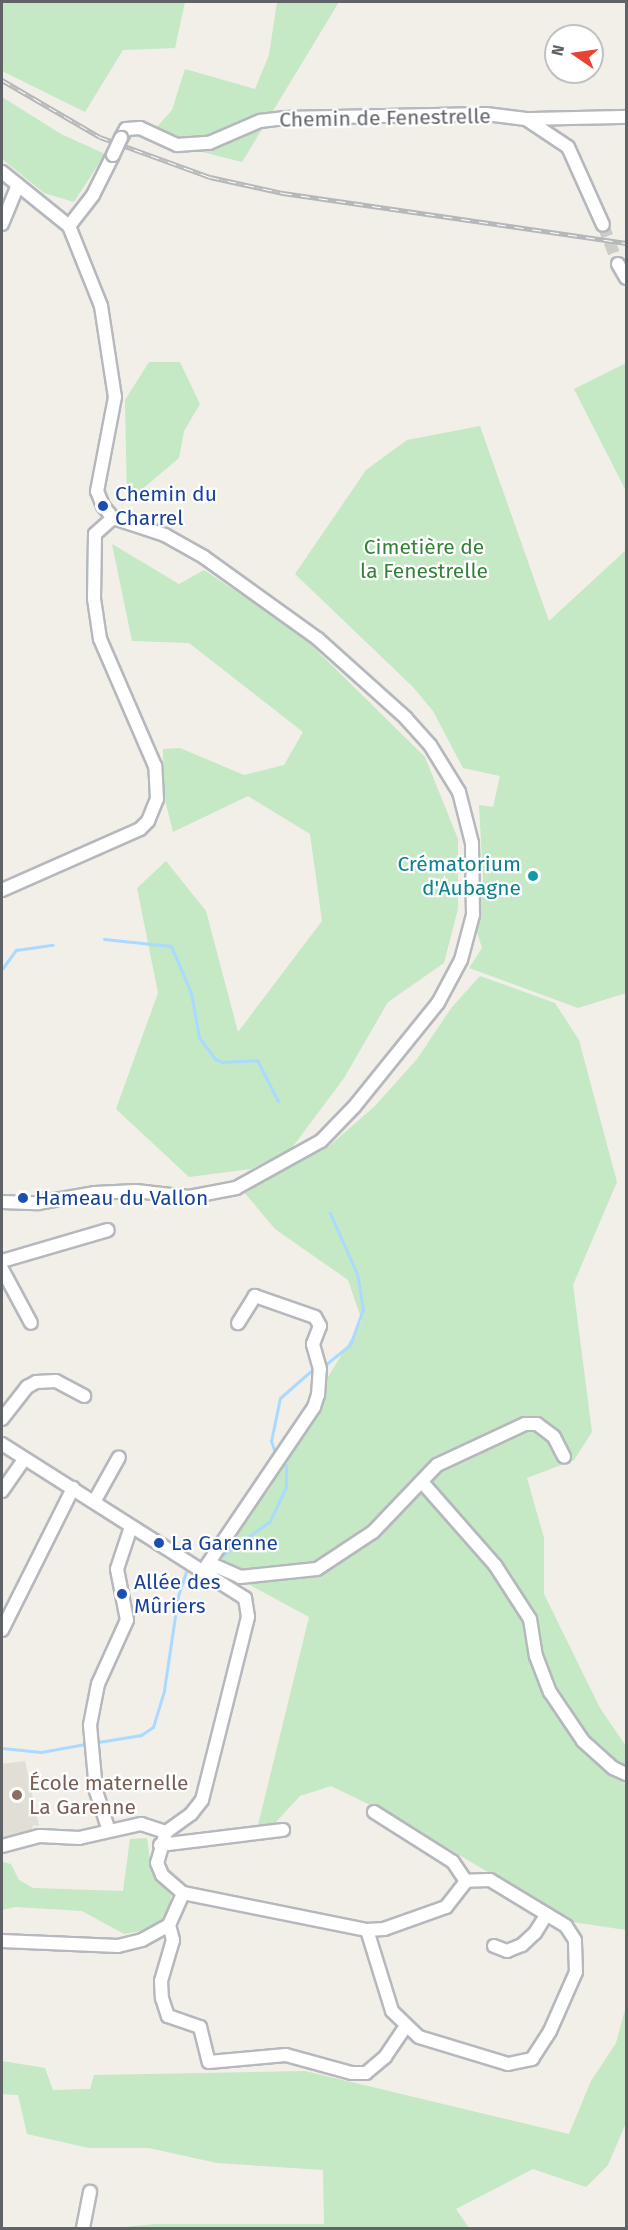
<!DOCTYPE html>
<html>
<head>
<meta charset="utf-8">
<style>
	body { margin:0 }
	#map { position:relative; width:628px; height:2230px; overflow:hidden; background:#f1efe8; font-family:"Fira Sans",sans-serif }
	div>[style] { position:absolute }
	[style*='--x'] { left:calc(var(--x)*1px); top:calc(var(--y)*1px); width:calc(var(--w)*1px); rotate:calc(var(--a)*1deg) }
	.education>* { inset:0; background:#e1ded6 }
	.green>* { inset:0; background:#c5e8c5 }
	.stream>* { height:3px; margin:-1.5px; padding:0 1.5px; transform-origin:1.5px; border-radius:1.5px; background:#aadaff }
	.minor-tunnel>* { height:12px; margin-top:-6px; transform-origin:0; background:repeating-linear-gradient(90deg,#ccccc8 0 12px,transparent 0 18px) }
	.roads { filter:drop-shadow(2px 0 #b5b8bc) drop-shadow(-2px 0 #b5b8bc) drop-shadow(0 2px #b5b8bc) drop-shadow(0 -2px #b5b8bc) }
	.minor>* { height:12px; margin:-6px; padding:0 6px; transform-origin:6px; border-radius:6px; background:#fff }
	.rail>* { height:5px; margin-top:-2.5px; transform-origin:0; background:repeating-linear-gradient(90deg,#fff 0 9px,#b6b7b8 0 18px); box-sizing:border-box; border-block:2px solid #b6b7b8 }
	.bridges { filter:drop-shadow(2px 0 #b5b8bc) drop-shadow(-2px 0 #b5b8bc) drop-shadow(0 2px #b5b8bc) drop-shadow(0 -2px #b5b8bc) }
	.minor-bridge>* { height:12px; margin:-6px; padding:0 6px; transform-origin:6px; border-radius:6px; background:#fff }
	.dots>* { width:16px; height:16px; translate:-50% -50%; box-sizing:border-box; border:3px solid #fff; border-radius:50% }
	span { translate:-50% -50%; white-space:nowrap; text-align:center; line-height:1.15; -webkit-text-stroke:4.5px #fff; paint-order:stroke }
	.street-label { font-size:21px; color:#5f6368 }
	.transit-label { font-size:21px; color:#164399 }
	.left { translate:0 -50%; text-align:left }
	.park-label { font-size:21px; color:#348238 }
	.culture-label { font-size:21px; color:#0d838f }
	.right { translate:-100% -50%; text-align:right }
	.education-label { font-size:21px; color:#785e54 }
	.frame { position:absolute; inset:0; border:3px solid #5f6368; pointer-events:none }
	.north { position:absolute; left:544px; top:24px; width:60px; height:60px; box-sizing:border-box; background:#fff; border:2px solid #bfc1c3; border-radius:50%; rotate:283deg; font-size:16px; font-weight:700; line-height:24px; text-align:center; color:#5f6368 }
	.north::after { content:''; display:block; margin:auto; width:21px; height:27px; background:#ea4335; clip-path:polygon(50% 0,100% 100%,50% 72%,0 100%) }
</style>
</head>
<body>
<div id="map">
	<div class="education">
		<div style="clip-path:polygon(25px 1761px,39px 1826px,33px 1825px,31px 1833px,2px 1842px,2px 1764px)"></div>
	</div>
	<div class="green">
		<div style="clip-path:polygon(2px 2px,185px 2px,175px 48px,123px 50px,85px 112px,2px 71px)"></div>
		<div style="clip-path:polygon(277px 2px,339px 2px,242px 162px,147px 138px,172px 110px,185px 69px,255px 89px,269px 55px)"></div>
		<div style="clip-path:polygon(2px 97px,61px 134px,105px 154px,74px 202px,44px 193px,2px 159px)"></div>
		<div style="clip-path:polygon(149px 362px,180px 362px,200px 404px,184px 431px,179px 458px,127px 502px,125px 400px)"></div>
		<div style="clip-path:polygon(626px 363px,626px 491px,574px 389px)"></div>
		<div style="clip-path:polygon(480px 426px,549px 621px,626px 550px,626px 993px,578px 1008px,469px 968px,482px 948px,477px 932px,483px 879px,479px 805px,493px 807px,500px 776px,463px 768px,433px 711px,413px 687px,295px 574px,366px 470px,407px 440px)"></div>
		<div style="clip-path:polygon(112px 544px,179px 584px,204px 570px,299px 633px,425px 757px,458px 839px,458px 909px,444px 963px,388px 1002px,344px 1078px,291px 1149px,251px 1169px,189px 1177px,116px 1109px,158px 993px,137px 888px,166px 861px,206px 911px,238px 1032px,322px 921px,310px 834px,248px 796px,173px 832px,164px 796px,163px 749px,180px 748px,244px 775px,284px 765px,303px 732px,189px 643px,132px 641px)"></div>
		<div style="clip-path:polygon(480px 976px,555px 1003px,579px 1040px,617px 1182px,573px 1285px,592px 1432px,574px 1460px,527px 1478px,544px 1538px,544px 1594px,600px 1708px,626px 1746px,626px 1930px,573px 1922px,393px 1816px,331px 1786px,300px 1796px,274px 1824px,258px 1825px,309px 1617px,239px 1579px,220px 1556px,310px 1426px,328px 1377px,362px 1321px,348px 1280px,275px 1229px,244px 1192px,328px 1147px,375px 1106px,417px 1059px,452px 1007px)"></div>
		<div style="clip-path:polygon(147px 1838px,151px 1868px,171px 1895px,169px 1912px,152px 1929px,124px 1934px,82px 1911px,15px 1907px,2px 1910px,2px 1862px,11px 1864px,19px 1880px,33px 1888px,123px 1891px,130px 1839px)"></div>
		<div style="clip-path:polygon(626px 2006px,626px 2123px,608px 2165px,586px 2187px,533px 2169px,456px 2209px,469px 2228px,114px 2228px,154px 2224px,324px 2224px,323px 2170px,217px 2163px,149px 2148px,89px 2148px,27px 2134px,18px 2095px,2px 2094px,2px 2061px,45px 2068px,53px 2090px,90px 2089px,94px 2075px,305px 2071px,569px 2134px,591px 2081px,616px 2043px)"></div>
	</div>
	<div class="stream">
		<div style="--x:104;--y:939;--w:67;--a:6"></div>
		<div style="--x:171;--y:946;--w:51;--a:66.9"></div>
		<div style="--x:191;--y:993;--w:45;--a:79.7"></div>
		<div style="--x:199;--y:1037;--w:27;--a:54"></div>
		<div style="--x:215;--y:1059;--w:8;--a:23"></div>
		<div style="--x:222;--y:1062;--w:35;--a:-3"></div>
		<div style="--x:257;--y:1060;--w:46;--a:62.9"></div>
		<div style="--x:2;--y:969;--w:24;--a:-54"></div>
		<div style="--x:16;--y:950;--w:37;--a:-8"></div>
		<div style="--x:325;--y:1365;--w:32;--a:-39"></div>
		<div style="--x:350;--y:1345;--w:37;--a:-70"></div>
		<div style="--x:363;--y:1310;--w:36;--a:-99"></div>
		<div style="--x:357;--y:1274;--w:67;--a:-113.9"></div>
		<div style="--x:275;--y:1453;--w:13;--a:-108"></div>
		<div style="--x:271;--y:1441;--w:44;--a:-78.2"></div>
		<div style="--x:280;--y:1398;--w:43;--a:-41.2"></div>
		<div style="--x:216;--y:1560;--w:67;--a:-35.8"></div>
		<div style="--x:270;--y:1521;--w:38;--a:-65"></div>
		<div style="--x:286;--y:1486;--w:21;--a:-90"></div>
		<div style="--x:98;--y:1742;--w:44;--a:-9.2"></div>
		<div style="--x:141;--y:1735;--w:14;--a:-34"></div>
		<div style="--x:153;--y:1727;--w:39;--a:-73"></div>
		<div style="--x:164;--y:1690;--w:95;--a:-81.5"></div>
		<div style="--x:178;--y:1596;--w:28;--a:-72"></div>
		<div style="--x:2;--y:1748;--w:39;--a:6"></div>
		<div style="--x:41;--y:1752;--w:45;--a:-10.3"></div>
	</div>
	<div class="minor-tunnel">
		<div style="--x:603;--y:225;--w:42;--a:69"></div>
	</div>
	<div class="roads">
		<div class="minor">
			<div style="--x:527;--y:119;--w:99;--a:-1.2"></div>
			<div style="--x:121;--y:138;--w:10;--a:-61"></div>
			<div style="--x:126;--y:129;--w:14;--a:-4"></div>
			<div style="--x:140;--y:128;--w:41;--a:24.7"></div>
			<div style="--x:177;--y:145;--w:32;--a:-4"></div>
			<div style="--x:209;--y:143;--w:56;--a:-23.3"></div>
			<div style="--x:260;--y:121;--w:23;--a:-7"></div>
			<div style="--x:283;--y:118;--w:203;--a:-1.1"></div>
			<div style="--x:486;--y:114;--w:40;--a:7.1"></div>
			<div style="--x:526;--y:119;--w:50;--a:33.7"></div>
			<div style="--x:568;--y:147;--w:85;--a:65.8"></div>
			<div style="--x:2;--y:172;--w:86;--a:38.9"></div>
			<div style="--x:69;--y:226;--w:86;--a:68.2"></div>
			<div style="--x:101;--y:306;--w:92;--a:81.3"></div>
			<div style="--x:115;--y:397;--w:96;--a:100.8"></div>
			<div style="--x:97;--y:491;--w:16;--a:68"></div>
			<div style="--x:103;--y:506;--w:16;--a:50"></div>
			<div style="--x:2;--y:224;--w:42;--a:-67.7"></div>
			<div style="--x:69;--y:226;--w:39;--a:-52"></div>
			<div style="--x:93;--y:195;--w:45;--a:-63.4"></div>
			<div style="--x:618;--y:264;--w:16;--a:60"></div>
			<div style="--x:2;--y:890;--w:151;--a:-23.8"></div>
			<div style="--x:140;--y:829;--w:11;--a:-45"></div>
			<div style="--x:148;--y:821;--w:24;--a:-68"></div>
			<div style="--x:157;--y:799;--w:33;--a:-93"></div>
			<div style="--x:155;--y:766;--w:138;--a:-113.4"></div>
			<div style="--x:100;--y:639;--w:40;--a:-98.5"></div>
			<div style="--x:94;--y:599;--w:65;--a:-89.1"></div>
			<div style="--x:95;--y:534;--w:24;--a:-42"></div>
			<div style="--x:2;--y:1202;--w:36;--a:2"></div>
			<div style="--x:38;--y:1203;--w:58;--a:-10"></div>
			<div style="--x:95;--y:1193;--w:41;--a:-2.8"></div>
			<div style="--x:136;--y:1191;--w:53;--a:6.5"></div>
			<div style="--x:189;--y:1197;--w:48;--a:-10.8"></div>
			<div style="--x:236;--y:1188;--w:97;--a:-28.9"></div>
			<div style="--x:321;--y:1141;--w:47;--a:-45.9"></div>
			<div style="--x:354;--y:1107;--w:134;--a:-51.1"></div>
			<div style="--x:438;--y:1003;--w:49;--a:-61.9"></div>
			<div style="--x:461;--y:960;--w:47;--a:-75.1"></div>
			<div style="--x:473;--y:915;--w:72;--a:-90.8"></div>
			<div style="--x:472;--y:843;--w:53;--a:-104.3"></div>
			<div style="--x:459;--y:792;--w:55;--a:-121.7"></div>
			<div style="--x:430;--y:745;--w:36;--a:-132"></div>
			<div style="--x:406;--y:718;--w:118;--a:-138.1"></div>
			<div style="--x:318;--y:639;--w:140;--a:-144.3"></div>
			<div style="--x:204;--y:557;--w:45;--a:-150.6"></div>
			<div style="--x:165;--y:535;--w:55;--a:-161.9"></div>
			<div style="--x:2;--y:1261;--w:110;--a:-16.3"></div>
			<div style="--x:2;--y:1269;--w:61;--a:61.8"></div>
			<div style="--x:2;--y:1419;--w:41;--a:-52"></div>
			<div style="--x:27;--y:1387;--w:10;--a:-29"></div>
			<div style="--x:36;--y:1382;--w:20;--a:-3"></div>
			<div style="--x:56;--y:1381;--w:32;--a:28"></div>
			<div style="--x:2;--y:1444;--w:288;--a:32.4"></div>
			<div style="--x:245;--y:1598;--w:19;--a:81"></div>
			<div style="--x:248;--y:1617;--w:189;--a:104.1"></div>
			<div style="--x:202;--y:1800;--w:18;--a:128"></div>
			<div style="--x:191;--y:1814;--w:31;--a:144"></div>
			<div style="--x:422;--y:1482;--w:111;--a:48.7"></div>
			<div style="--x:495;--y:1565;--w:64;--a:57.1"></div>
			<div style="--x:530;--y:1619;--w:37;--a:81"></div>
			<div style="--x:536;--y:1656;--w:39;--a:69"></div>
			<div style="--x:550;--y:1692;--w:59;--a:56"></div>
			<div style="--x:583;--y:1741;--w:40;--a:42"></div>
			<div style="--x:613;--y:1768;--w:14;--a:25"></div>
			<div style="--x:2;--y:1491;--w:38;--a:-55"></div>
			<div style="--x:94;--y:1502;--w:51;--a:-60.9"></div>
			<div style="--x:209;--y:1563;--w:34;--a:24"></div>
			<div style="--x:240;--y:1577;--w:77;--a:-5.9"></div>
			<div style="--x:317;--y:1569;--w:67;--a:-33.5"></div>
			<div style="--x:373;--y:1532;--w:93;--a:-46.3"></div>
			<div style="--x:437;--y:1465;--w:97;--a:-25"></div>
			<div style="--x:525;--y:1424;--w:12;--a:0"></div>
			<div style="--x:537;--y:1424;--w:21;--a:37"></div>
			<div style="--x:554;--y:1437;--w:22;--a:63"></div>
			<div style="--x:205;--y:1568;--w:194;--a:-55.9"></div>
			<div style="--x:314;--y:1407;--w:13;--a:-72"></div>
			<div style="--x:318;--y:1395;--w:26;--a:-86"></div>
			<div style="--x:320;--y:1369;--w:26;--a:-106"></div>
			<div style="--x:313;--y:1344;--w:19;--a:-69"></div>
			<div style="--x:320;--y:1326;--w:10;--a:-119"></div>
			<div style="--x:315;--y:1317;--w:64;--a:-160.7"></div>
			<div style="--x:255;--y:1296;--w:32;--a:122"></div>
			<div style="--x:2;--y:1630;--w:159;--a:-63.4"></div>
			<div style="--x:374;--y:1812;--w:93;--a:32.3"></div>
			<div style="--x:453;--y:1862;--w:23;--a:56"></div>
			<div style="--x:108;--y:1828;--w:40;--a:-108"></div>
			<div style="--x:96;--y:1790;--w:65;--a:-95.3"></div>
			<div style="--x:90;--y:1725;--w:42;--a:-79"></div>
			<div style="--x:98;--y:1684;--w:70;--a:-65.6"></div>
			<div style="--x:127;--y:1620;--w:52;--a:-101.1"></div>
			<div style="--x:117;--y:1569;--w:44;--a:-71.6"></div>
			<div style="--x:166;--y:1832;--w:32;--a:106"></div>
			<div style="--x:157;--y:1863;--w:13;--a:67"></div>
			<div style="--x:162;--y:1875;--w:28;--a:41"></div>
			<div style="--x:183;--y:1893;--w:188;--a:11.4"></div>
			<div style="--x:367;--y:1930;--w:17;--a:-3"></div>
			<div style="--x:384;--y:1929;--w:66;--a:-19.5"></div>
			<div style="--x:446;--y:1907;--w:33;--a:-52"></div>
			<div style="--x:160;--y:1845;--w:124;--a:-7"></div>
			<div style="--x:2;--y:1846;--w:39;--a:-15"></div>
			<div style="--x:40;--y:1836;--w:39;--a:3"></div>
			<div style="--x:79;--y:1838;--w:64;--a:-12.7"></div>
			<div style="--x:141;--y:1824;--w:26;--a:18"></div>
			<div style="--x:169;--y:1925;--w:16;--a:75"></div>
			<div style="--x:173;--y:1940;--w:43;--a:106.3"></div>
			<div style="--x:161;--y:1981;--w:17;--a:87"></div>
			<div style="--x:162;--y:1998;--w:19;--a:72"></div>
			<div style="--x:168;--y:2016;--w:34;--a:19"></div>
			<div style="--x:200;--y:2027;--w:36;--a:76"></div>
			<div style="--x:209;--y:2062;--w:77;--a:-5.2"></div>
			<div style="--x:286;--y:2055;--w:68;--a:15.3"></div>
			<div style="--x:352;--y:2073;--w:14;--a:0"></div>
			<div style="--x:366;--y:2073;--w:25;--a:-40"></div>
			<div style="--x:385;--y:2057;--w:37;--a:-56"></div>
			<div style="--x:367;--y:1930;--w:85;--a:72.8"></div>
			<div style="--x:392;--y:2011;--w:37;--a:44"></div>
			<div style="--x:419;--y:2037;--w:93;--a:16.9"></div>
			<div style="--x:508;--y:2064;--w:25;--a:-12"></div>
			<div style="--x:532;--y:2059;--w:33;--a:-57"></div>
			<div style="--x:550;--y:2031;--w:64;--a:-66.2"></div>
			<div style="--x:576;--y:1972;--w:32;--a:-92"></div>
			<div style="--x:575;--y:1940;--w:17;--a:-123"></div>
			<div style="--x:566;--y:1926;--w:89;--a:-148.8"></div>
			<div style="--x:490;--y:1880;--w:24;--a:178"></div>
			<div style="--x:2;--y:1941;--w:116;--a:2.5"></div>
			<div style="--x:118;--y:1946;--w:25;--a:-14"></div>
			<div style="--x:142;--y:1940;--w:31;--a:-29"></div>
			<div style="--x:169;--y:1925;--w:35;--a:-66"></div>
			<div style="--x:494;--y:1946;--w:14;--a:21"></div>
			<div style="--x:507;--y:1951;--w:16;--a:-22"></div>
			<div style="--x:522;--y:1945;--w:18;--a:-43"></div>
			<div style="--x:535;--y:1933;--w:22;--a:-58"></div>
			<div style="--x:83;--y:2228;--w:37;--a:-79"></div>
		</div>
	</div>
	<div class="rail">
		<div style="--x:2;--y:80;--w:113;--a:30.2"></div>
		<div style="--x:100;--y:137;--w:117;--a:20"></div>
		<div style="--x:210;--y:177;--w:75;--a:12.4"></div>
		<div style="--x:283;--y:193;--w:347;--a:8.3"></div>
	</div>
	<div class="bridges">
		<div class="minor-bridge">
			<div style="--x:113;--y:155;--w:19;--a:-65"></div>
		</div>
	</div>
	<div class="dots">
		<div style="left:103px;top:506px;background:#1a4fb4"></div>
		<div style="left:533px;top:876px;background:#0f9aa8"></div>
		<div style="left:23px;top:1198px;background:#1a4fb4"></div>
		<div style="left:159px;top:1543px;background:#1a4fb4"></div>
		<div style="left:122px;top:1594px;background:#1a4fb4"></div>
		<div style="left:17px;top:1795px;background:#8d6e63"></div>
	</div>
	<div class="street-label">
		<span style="left:385px;top:118px;rotate:-1deg">Chemin de Fenestrelle</span>
	</div>
	<div class="transit-label">
		<span class="left" style="left:115px;top:506px">Chemin du<br>Charrel</span>
		<span class="left" style="left:35px;top:1198px">Hameau du Vallon</span>
		<span class="left" style="left:171px;top:1543px">La Garenne</span>
		<span class="left" style="left:134px;top:1594px">Allée des<br>Mûriers</span>
	</div>
	<div class="park-label">
		<span style="left:424px;top:559px">Cimetière de<br>la Fenestrelle</span>
	</div>
	<div class="culture-label">
		<span class="right" style="left:521px;top:876px">Crématorium<br>d'Aubagne</span>
	</div>
	<div class="education-label">
		<span class="left" style="left:29px;top:1795px">École maternelle<br>La Garenne</span>
	</div>
	<div class="frame"></div>
	<div class="north">N</div>
</div>
</body>
</html>
